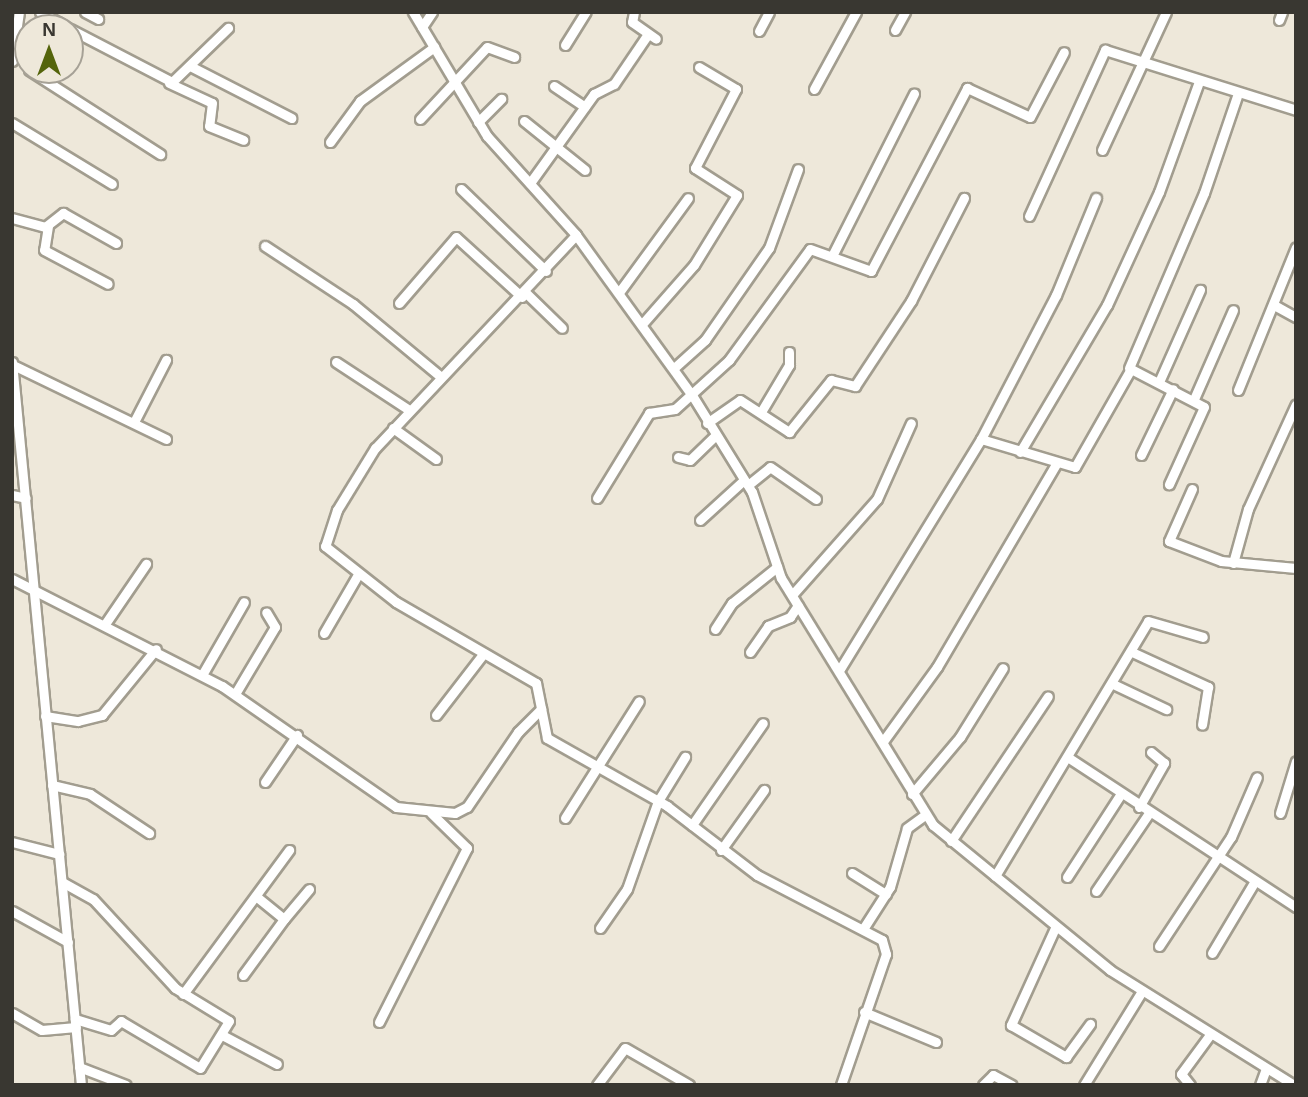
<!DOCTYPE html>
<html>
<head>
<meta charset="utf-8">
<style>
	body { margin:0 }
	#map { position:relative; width:1308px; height:1097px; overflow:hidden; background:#eee8da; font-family:Arial,sans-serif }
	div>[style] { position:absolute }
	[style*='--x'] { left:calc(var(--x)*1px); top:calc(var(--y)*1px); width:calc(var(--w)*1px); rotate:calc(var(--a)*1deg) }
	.roads { filter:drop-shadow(2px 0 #a29d8f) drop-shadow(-2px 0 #a29d8f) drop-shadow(0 2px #a29d8f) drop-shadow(0 -2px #a29d8f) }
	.minor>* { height:9px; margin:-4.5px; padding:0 4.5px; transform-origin:4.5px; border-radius:4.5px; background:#fff }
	span { translate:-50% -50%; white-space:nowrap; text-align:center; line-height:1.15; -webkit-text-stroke:7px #eee8da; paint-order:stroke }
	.frame { position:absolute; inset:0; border:14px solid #393731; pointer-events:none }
	.north { position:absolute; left:14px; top:14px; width:70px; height:70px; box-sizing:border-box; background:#eee8da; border:2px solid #a6a196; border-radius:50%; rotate:0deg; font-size:19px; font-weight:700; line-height:28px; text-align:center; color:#393731 }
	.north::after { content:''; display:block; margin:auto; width:24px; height:32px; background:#54640b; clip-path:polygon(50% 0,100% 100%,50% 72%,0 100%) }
</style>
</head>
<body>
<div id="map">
	<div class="roads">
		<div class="minor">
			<div style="--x:40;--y:12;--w:32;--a:30"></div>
			<div style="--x:85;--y:12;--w:15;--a:28"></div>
			<div style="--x:413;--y:12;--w:144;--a:59.2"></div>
			<div style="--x:487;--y:136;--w:133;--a:48"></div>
			<div style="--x:576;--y:235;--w:198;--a:54.1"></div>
			<div style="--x:692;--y:395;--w:114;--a:58.3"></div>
			<div style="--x:752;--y:492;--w:91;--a:71.4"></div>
			<div style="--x:781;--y:578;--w:290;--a:58.4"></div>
			<div style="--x:933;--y:825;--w:229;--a:39.3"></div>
			<div style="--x:1110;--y:970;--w:217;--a:32"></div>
			<div style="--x:634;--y:12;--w:10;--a:101"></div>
			<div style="--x:632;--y:22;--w:29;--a:35"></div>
			<div style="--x:1279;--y:20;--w:9;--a:-69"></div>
			<div style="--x:422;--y:27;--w:18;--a:-56"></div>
			<div style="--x:70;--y:29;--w:115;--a:27.5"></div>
			<div style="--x:172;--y:82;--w:78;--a:-44"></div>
			<div style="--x:895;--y:30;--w:21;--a:-61"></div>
			<div style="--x:759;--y:31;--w:21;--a:-62"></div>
			<div style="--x:565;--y:45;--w:39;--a:-58"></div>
			<div style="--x:12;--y:61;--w:49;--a:-81.9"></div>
			<div style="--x:190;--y:66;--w:114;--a:27.2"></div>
			<div style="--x:29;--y:70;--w:156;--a:32.7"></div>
			<div style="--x:169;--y:83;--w:47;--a:24.9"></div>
			<div style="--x:212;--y:103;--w:23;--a:97"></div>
			<div style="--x:209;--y:126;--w:37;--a:22"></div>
			<div style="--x:554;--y:86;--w:37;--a:34"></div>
			<div style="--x:814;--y:89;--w:88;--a:-61.4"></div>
			<div style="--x:420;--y:119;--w:98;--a:-47.1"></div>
			<div style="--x:487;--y:47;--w:29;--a:20"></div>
			<div style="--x:524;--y:121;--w:78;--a:38.8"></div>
			<div style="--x:478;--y:122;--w:33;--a:-45"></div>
			<div style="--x:12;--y:123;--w:117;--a:31.4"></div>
			<div style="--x:330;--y:142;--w:51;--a:-53.8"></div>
			<div style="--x:360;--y:101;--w:92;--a:-36.1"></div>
			<div style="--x:1102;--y:150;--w:152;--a:-65.1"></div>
			<div style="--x:530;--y:183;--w:110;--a:-54.3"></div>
			<div style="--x:594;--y:94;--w:22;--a:-27"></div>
			<div style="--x:614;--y:84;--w:60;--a:-55.8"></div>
			<div style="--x:461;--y:189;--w:118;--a:44"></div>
			<div style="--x:1029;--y:216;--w:183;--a:-65.4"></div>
			<div style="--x:1105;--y:50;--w:200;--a:17.4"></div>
			<div style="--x:12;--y:218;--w:34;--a:15"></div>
			<div style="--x:45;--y:227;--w:23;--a:-38"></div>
			<div style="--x:63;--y:213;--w:61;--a:29.5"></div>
			<div style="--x:48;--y:226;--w:24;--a:99"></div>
			<div style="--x:44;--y:250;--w:72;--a:28"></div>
			<div style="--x:576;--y:235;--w:293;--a:133.3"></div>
			<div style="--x:375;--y:448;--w:73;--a:121.5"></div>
			<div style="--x:337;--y:510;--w:38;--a:108"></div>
			<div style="--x:325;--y:546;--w:90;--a:38.3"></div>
			<div style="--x:396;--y:602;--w:162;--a:30.1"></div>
			<div style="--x:536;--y:683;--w:56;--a:78.7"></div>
			<div style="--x:547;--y:738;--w:138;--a:29.5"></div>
			<div style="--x:667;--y:806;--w:113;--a:37.5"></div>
			<div style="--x:757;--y:875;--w:141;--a:27.5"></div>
			<div style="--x:882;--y:940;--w:15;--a:74"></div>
			<div style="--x:886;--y:954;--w:139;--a:109"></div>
			<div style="--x:265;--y:246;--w:105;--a:33.4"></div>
			<div style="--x:353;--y:304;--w:114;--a:39.7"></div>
			<div style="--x:832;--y:256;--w:182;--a:-63.2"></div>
			<div style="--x:620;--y:291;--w:115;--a:-53.8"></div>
			<div style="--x:526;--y:293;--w:50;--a:44.2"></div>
			<div style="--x:399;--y:303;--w:87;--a:-49.2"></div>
			<div style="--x:456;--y:237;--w:89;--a:42.3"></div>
			<div style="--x:1274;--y:305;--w:25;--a:29"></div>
			<div style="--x:643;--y:323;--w:77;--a:-48.7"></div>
			<div style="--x:694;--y:265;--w:82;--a:-58.4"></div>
			<div style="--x:737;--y:195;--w:50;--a:-147.3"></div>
			<div style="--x:695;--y:168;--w:89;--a:-62.6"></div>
			<div style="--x:736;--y:89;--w:43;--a:-149.3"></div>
			<div style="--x:12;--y:362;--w:726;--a:84.55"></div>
			<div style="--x:336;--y:362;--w:87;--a:33.3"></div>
			<div style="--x:13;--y:365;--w:170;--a:25.8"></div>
			<div style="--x:674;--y:368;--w:42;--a:-42.1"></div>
			<div style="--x:705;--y:340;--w:112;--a:-55.2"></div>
			<div style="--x:769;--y:248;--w:84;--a:-69.8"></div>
			<div style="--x:1129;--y:368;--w:190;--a:-66.8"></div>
			<div style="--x:1204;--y:193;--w:102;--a:-71.2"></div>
			<div style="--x:1159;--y:382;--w:101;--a:-66"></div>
			<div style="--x:1238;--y:390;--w:154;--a:-67.9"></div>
			<div style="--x:1194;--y:399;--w:97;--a:-66.3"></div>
			<div style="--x:761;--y:412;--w:55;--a:-59.2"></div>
			<div style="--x:789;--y:365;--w:13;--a:-90"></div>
			<div style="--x:134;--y:422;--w:70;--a:-62.7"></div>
			<div style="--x:707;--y:423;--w:40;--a:-34.9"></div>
			<div style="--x:740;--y:400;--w:59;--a:33.1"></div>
			<div style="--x:789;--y:432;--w:67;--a:-51.1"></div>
			<div style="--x:831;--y:380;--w:25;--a:14"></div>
			<div style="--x:855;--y:386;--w:102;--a:-56.6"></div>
			<div style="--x:911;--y:301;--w:116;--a:-62.8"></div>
			<div style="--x:393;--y:428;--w:53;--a:35.8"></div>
			<div style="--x:981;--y:439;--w:98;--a:16.6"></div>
			<div style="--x:1075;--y:467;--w:113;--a:-60.3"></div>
			<div style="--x:1131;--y:369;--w:82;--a:27.5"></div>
			<div style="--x:1204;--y:407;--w:85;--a:114.4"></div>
			<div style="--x:1020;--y:452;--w:171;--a:-59.4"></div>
			<div style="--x:1107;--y:305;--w:124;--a:-65.3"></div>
			<div style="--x:1159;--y:192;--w:115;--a:-70.1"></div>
			<div style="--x:1141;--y:455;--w:73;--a:-64.1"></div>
			<div style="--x:678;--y:457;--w:12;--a:14"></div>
			<div style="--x:690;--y:460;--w:33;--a:-44"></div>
			<div style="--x:748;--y:485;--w:28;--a:-39"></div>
			<div style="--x:770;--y:467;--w:56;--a:34.8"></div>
			<div style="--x:1192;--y:489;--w:57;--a:113.9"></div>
			<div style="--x:1169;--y:541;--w:56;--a:21"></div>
			<div style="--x:1221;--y:561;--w:75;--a:5.3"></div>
			<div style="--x:12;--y:495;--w:14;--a:12"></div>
			<div style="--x:597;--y:498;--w:100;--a:-58.5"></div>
			<div style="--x:649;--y:413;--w:26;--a:-9"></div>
			<div style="--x:675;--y:409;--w:73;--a:-42.2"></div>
			<div style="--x:729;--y:360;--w:137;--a:-53.9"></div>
			<div style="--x:810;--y:249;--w:65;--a:19.8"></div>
			<div style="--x:871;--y:271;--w:207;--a:-62.3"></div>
			<div style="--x:967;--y:88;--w:69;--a:24.7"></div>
			<div style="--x:1030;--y:117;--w:73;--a:-62.4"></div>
			<div style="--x:700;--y:520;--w:59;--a:-42.3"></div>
			<div style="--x:1233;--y:563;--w:56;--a:-74.5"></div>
			<div style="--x:1248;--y:509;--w:115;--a:-65.4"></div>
			<div style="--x:12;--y:579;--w:236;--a:27"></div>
			<div style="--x:222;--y:686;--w:212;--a:34.8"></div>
			<div style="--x:396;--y:807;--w:59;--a:5.8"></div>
			<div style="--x:455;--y:813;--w:13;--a:-27"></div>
			<div style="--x:467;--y:807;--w:91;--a:-55.8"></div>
			<div style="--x:518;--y:732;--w:33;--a:-45"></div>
			<div style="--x:792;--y:595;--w:128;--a:-48.5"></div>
			<div style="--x:877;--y:499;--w:83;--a:-65.9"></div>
			<div style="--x:105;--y:624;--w:73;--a:-55.7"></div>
			<div style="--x:715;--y:629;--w:31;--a:-57"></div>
			<div style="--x:732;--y:603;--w:58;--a:-38.7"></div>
			<div style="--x:324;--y:633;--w:66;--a:-59.9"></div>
			<div style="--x:750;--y:652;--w:32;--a:-55"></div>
			<div style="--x:768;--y:626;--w:24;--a:-22"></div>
			<div style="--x:790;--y:617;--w:14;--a:-56"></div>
			<div style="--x:1132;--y:652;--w:84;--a:24.7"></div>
			<div style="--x:1208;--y:687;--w:38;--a:99"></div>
			<div style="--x:840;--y:669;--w:270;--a:-58.5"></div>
			<div style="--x:981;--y:439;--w:162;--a:-62.5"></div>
			<div style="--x:1056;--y:295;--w:105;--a:-67.6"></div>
			<div style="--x:202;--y:675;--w:84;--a:-60.1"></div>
			<div style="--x:1113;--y:684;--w:59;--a:25.3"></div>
			<div style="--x:235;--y:694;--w:78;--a:-59.2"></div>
			<div style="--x:275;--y:627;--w:17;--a:-121"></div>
			<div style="--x:436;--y:715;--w:78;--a:-52.3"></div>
			<div style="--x:45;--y:716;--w:33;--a:9"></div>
			<div style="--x:78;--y:721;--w:25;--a:-14"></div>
			<div style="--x:102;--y:715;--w:85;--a:-50.7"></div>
			<div style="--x:884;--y:740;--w:90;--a:-54"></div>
			<div style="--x:937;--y:667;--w:235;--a:-59.6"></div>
			<div style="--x:1069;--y:758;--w:272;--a:33.3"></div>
			<div style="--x:265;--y:782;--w:57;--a:-55.8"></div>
			<div style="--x:52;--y:785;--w:39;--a:13"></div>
			<div style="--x:90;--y:794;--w:71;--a:33.5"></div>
			<div style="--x:912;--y:794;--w:75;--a:-49.9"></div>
			<div style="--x:960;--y:737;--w:81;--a:-58.1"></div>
			<div style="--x:1139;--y:807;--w:51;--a:-60.4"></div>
			<div style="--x:1164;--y:763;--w:17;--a:-140"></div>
			<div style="--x:1280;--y:813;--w:54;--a:-72.9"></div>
			<div style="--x:565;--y:818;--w:138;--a:-57.7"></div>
			<div style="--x:692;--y:825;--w:124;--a:-55.2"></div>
			<div style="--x:951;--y:841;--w:174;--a:-56.2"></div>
			<div style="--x:12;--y:842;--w:49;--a:14.3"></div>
			<div style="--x:721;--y:850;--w:74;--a:-54.4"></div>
			<div style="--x:852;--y:873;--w:40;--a:32"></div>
			<div style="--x:995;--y:876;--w:297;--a:-59"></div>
			<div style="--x:1148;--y:621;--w:57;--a:16.2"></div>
			<div style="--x:1067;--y:877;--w:98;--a:-57.1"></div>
			<div style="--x:62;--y:882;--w:35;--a:29"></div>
			<div style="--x:93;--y:899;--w:121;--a:47.3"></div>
			<div style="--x:175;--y:988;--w:63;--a:31.4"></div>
			<div style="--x:229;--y:1021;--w:55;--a:121.7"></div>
			<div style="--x:200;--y:1068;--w:92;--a:-149.3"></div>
			<div style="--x:121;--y:1021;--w:13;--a:138"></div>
			<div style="--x:111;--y:1030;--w:38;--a:-163"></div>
			<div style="--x:1096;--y:891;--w:94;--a:-55.8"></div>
			<div style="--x:12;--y:911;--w:64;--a:29"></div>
			<div style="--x:284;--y:919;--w:39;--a:-50"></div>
			<div style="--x:600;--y:928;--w:47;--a:-55.3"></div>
			<div style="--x:627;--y:889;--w:93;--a:-70.6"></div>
			<div style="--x:658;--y:801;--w:52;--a:-58.5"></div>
			<div style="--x:1055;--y:928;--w:107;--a:114.4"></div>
			<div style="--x:1011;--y:1025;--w:64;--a:30.2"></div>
			<div style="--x:1066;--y:1057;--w:41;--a:-54"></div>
			<div style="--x:863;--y:929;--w:50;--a:-57.3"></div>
			<div style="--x:890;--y:887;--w:61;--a:-73.9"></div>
			<div style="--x:907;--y:828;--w:22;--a:-36"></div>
			<div style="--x:1159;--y:946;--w:131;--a:-56.6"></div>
			<div style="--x:1231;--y:837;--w:65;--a:-66.6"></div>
			<div style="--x:1212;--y:953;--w:84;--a:-59.2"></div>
			<div style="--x:243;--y:975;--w:69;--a:-53.8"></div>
			<div style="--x:284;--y:919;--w:36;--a:-141"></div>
			<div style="--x:183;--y:994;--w:179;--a:-53.6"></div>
			<div style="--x:864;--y:1012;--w:78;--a:22.6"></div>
			<div style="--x:12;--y:1013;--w:34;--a:30"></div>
			<div style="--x:42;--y:1030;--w:34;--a:-5"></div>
			<div style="--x:379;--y:1022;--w:195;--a:-63.2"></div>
			<div style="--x:467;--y:848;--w:50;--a:-135.8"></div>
			<div style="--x:222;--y:1035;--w:62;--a:27.8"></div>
			<div style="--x:79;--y:1067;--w:50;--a:21"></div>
			<div style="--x:597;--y:1085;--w:46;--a:-52.9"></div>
			<div style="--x:625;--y:1048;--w:74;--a:30"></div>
			<div style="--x:983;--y:1085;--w:14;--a:-45"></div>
			<div style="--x:993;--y:1075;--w:21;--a:28"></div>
			<div style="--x:1084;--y:1085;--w:110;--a:-58.3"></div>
			<div style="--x:1190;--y:1085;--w:14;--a:-129"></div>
			<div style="--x:1181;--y:1074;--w:47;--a:-53.6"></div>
			<div style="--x:1260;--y:1085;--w:15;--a:-70"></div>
		</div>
	</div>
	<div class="frame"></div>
	<div class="north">N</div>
</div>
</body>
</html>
